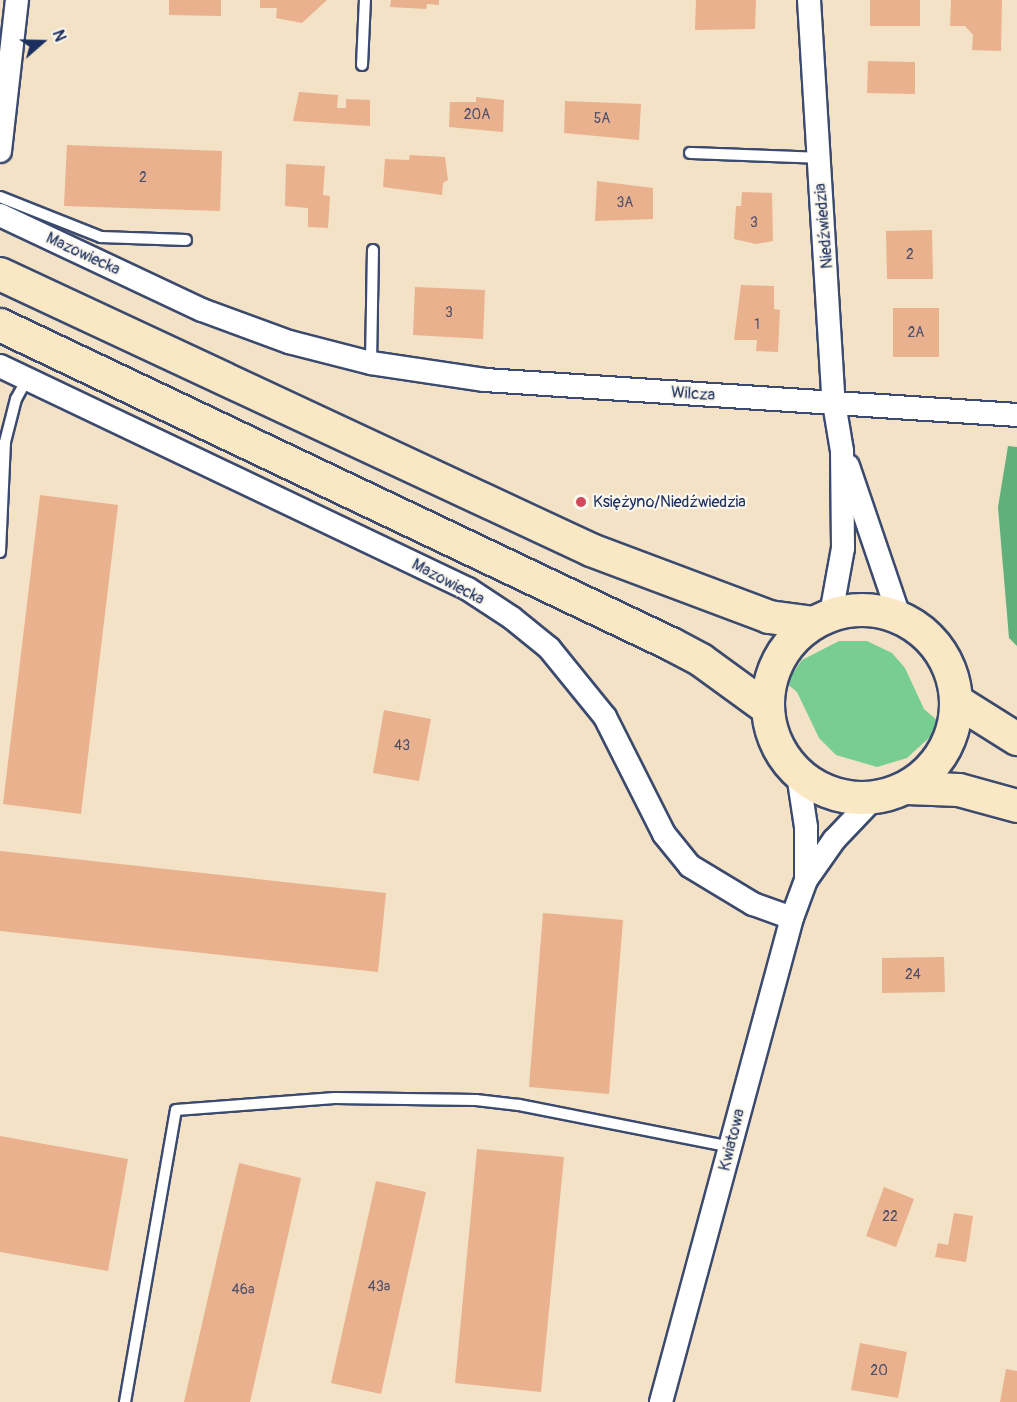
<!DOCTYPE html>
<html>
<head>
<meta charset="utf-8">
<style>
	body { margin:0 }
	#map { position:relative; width:1017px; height:1402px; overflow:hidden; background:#f3e2c6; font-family:Pangolin,sans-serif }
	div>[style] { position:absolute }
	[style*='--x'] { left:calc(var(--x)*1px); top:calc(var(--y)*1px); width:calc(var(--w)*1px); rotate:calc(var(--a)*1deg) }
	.green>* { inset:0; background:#77cd92 }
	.forest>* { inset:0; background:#61b07c }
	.building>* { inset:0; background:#e9b18e }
	.roads { filter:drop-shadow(2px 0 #3b4a6e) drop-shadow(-2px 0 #3b4a6e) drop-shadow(0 2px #3b4a6e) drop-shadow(0 -2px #3b4a6e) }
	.lane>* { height:10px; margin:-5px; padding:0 5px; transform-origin:5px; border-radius:5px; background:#fff }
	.street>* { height:22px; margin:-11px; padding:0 11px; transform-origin:11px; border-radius:11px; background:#fff }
	.secondary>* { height:32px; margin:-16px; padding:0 16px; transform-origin:16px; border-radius:16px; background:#fae7c3 }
	.secondary>.ring { margin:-16px; padding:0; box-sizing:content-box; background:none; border:32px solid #fae7c3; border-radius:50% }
	.dots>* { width:16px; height:16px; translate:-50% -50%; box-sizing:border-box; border:3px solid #fbf7ec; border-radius:50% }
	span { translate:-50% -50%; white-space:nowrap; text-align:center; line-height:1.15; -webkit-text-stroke:4.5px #fbf7ec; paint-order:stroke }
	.number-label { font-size:14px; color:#4e506a }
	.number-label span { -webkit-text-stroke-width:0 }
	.street-label { font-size:16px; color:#1b2f5e }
	.poi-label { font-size:16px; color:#1b2f5e }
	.left { translate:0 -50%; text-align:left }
	.north { position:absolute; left:12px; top:12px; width:60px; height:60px; -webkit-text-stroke:4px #fbf7ec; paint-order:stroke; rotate:70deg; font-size:16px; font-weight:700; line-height:24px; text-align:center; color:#1b2f5e }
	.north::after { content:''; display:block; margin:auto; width:21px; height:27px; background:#1b2f5e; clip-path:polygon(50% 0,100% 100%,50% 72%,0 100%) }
</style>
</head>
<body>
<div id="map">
	<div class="green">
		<div style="clip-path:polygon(839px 641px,867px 641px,892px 653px,905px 668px,924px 709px,938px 721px,931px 736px,907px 758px,877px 767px,836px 755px,819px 738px,797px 692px,786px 683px,802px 660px)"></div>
	</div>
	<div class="forest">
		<div style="clip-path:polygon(1008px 446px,1017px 447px,1017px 646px,1009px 638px,998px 507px)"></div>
	</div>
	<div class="building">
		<div style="clip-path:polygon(169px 0,221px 0,221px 16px,169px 15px)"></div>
		<div style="clip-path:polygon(260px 0,327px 0,302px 23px,276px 18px,277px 8px,260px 8px)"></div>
		<div style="clip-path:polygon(391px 0,439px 0,439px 5px,427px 4px,426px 9px,390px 7px)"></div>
		<div style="clip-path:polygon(696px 0,756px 0,755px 29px,695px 30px)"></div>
		<div style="clip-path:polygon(870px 0,920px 0,920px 26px,870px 26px)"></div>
		<div style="clip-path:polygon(951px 0,1002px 0,1001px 51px,972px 50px,973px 35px,965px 26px,950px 26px)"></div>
		<div style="clip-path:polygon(868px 61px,915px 62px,915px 94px,867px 93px)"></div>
		<div style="clip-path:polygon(299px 92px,338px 95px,337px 108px,346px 108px,346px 99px,370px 100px,370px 126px,293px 121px)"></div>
		<div style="clip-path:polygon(476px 97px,504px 100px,503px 132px,449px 127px,450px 102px,476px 102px)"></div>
		<div style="clip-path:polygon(565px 101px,641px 104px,639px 140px,564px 133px)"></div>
		<div style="clip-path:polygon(67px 145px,222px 151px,220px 211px,64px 206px)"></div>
		<div style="clip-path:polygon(410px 155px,445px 157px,448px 180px,443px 183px,442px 195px,383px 187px,385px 159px,409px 160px)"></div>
		<div style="clip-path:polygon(286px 164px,325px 166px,323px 195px,330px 196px,328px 228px,308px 227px,308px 208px,285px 206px)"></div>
		<div style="clip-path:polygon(597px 181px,653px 188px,653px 219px,595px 221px)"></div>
		<div style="clip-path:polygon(742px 192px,772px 193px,773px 241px,756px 244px,734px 239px,736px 206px,741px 206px)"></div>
		<div style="clip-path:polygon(932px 230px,933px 279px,887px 279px,886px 231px)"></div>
		<div style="clip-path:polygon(741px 285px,774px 286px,774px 309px,780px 310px,778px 352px,756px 351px,757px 340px,734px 340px)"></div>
		<div style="clip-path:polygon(415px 287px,485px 290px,483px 339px,413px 335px)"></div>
		<div style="clip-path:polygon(893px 308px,939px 308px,939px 357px,893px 357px)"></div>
		<div style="clip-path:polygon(40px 495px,118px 505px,81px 814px,3px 804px)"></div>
		<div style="clip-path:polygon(384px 710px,431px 719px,419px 781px,373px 773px)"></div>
		<div style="clip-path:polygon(0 851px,386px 893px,378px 972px,0 931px)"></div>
		<div style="clip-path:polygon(543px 913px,623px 920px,609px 1094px,529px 1087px)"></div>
		<div style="clip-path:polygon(944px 957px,945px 992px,882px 993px,882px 958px)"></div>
		<div style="clip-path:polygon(0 1136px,128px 1159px,108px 1271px,0 1252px)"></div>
		<div style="clip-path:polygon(477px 1149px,564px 1157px,541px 1392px,455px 1383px)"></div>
		<div style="clip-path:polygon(239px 1163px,301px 1178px,250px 1402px,184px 1402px)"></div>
		<div style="clip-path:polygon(376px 1181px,426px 1192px,381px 1394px,331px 1383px)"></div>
		<div style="clip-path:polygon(884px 1187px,914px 1199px,896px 1247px,866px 1236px)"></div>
		<div style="clip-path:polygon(954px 1213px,973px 1216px,966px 1262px,935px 1257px,938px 1243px,948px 1245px)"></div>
		<div style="clip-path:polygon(860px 1343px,907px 1352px,898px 1398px,851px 1390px)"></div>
		<div style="clip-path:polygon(1006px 1369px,1017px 1371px,1017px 1402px,1000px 1402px)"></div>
	</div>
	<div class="roads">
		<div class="lane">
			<div style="--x:362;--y:65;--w:65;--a:-87.4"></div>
			<div style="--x:690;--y:153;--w:128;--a:2.2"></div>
			<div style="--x:0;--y:197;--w:109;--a:21.6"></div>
			<div style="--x:101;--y:237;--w:85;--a:2"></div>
			<div style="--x:371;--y:363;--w:113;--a:-89"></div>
			<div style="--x:0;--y:552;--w:110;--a:-87.4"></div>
			<div style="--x:5;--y:442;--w:44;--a:-75.7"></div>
			<div style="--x:16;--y:399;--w:23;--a:-61"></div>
			<div style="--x:125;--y:1402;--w:296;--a:-80.1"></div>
			<div style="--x:176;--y:1110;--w:159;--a:-4.3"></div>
			<div style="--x:335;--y:1098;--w:141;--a:0.8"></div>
			<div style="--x:476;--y:1100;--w:43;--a:6.6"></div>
			<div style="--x:519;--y:1105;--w:216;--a:11.2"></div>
		</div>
		<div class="street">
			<div style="--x:809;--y:0;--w:404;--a:86.5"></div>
			<div style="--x:834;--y:403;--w:49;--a:80.5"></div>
			<div style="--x:842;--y:451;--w:97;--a:89.4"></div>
			<div style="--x:843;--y:548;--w:67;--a:100.3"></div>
			<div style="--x:0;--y:151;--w:152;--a:-83.6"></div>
			<div style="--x:0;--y:215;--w:223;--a:25.2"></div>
			<div style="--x:202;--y:310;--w:93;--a:20.2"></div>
			<div style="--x:289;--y:342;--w:85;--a:14.4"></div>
			<div style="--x:371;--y:363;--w:115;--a:8.5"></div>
			<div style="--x:485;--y:380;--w:533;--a:3.76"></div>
			<div style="--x:0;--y:366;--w:518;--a:25.48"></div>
			<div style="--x:468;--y:589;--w:53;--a:33.4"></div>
			<div style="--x:512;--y:618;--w:48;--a:39"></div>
			<div style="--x:549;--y:648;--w:89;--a:50.9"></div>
			<div style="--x:605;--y:717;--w:131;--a:63.2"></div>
			<div style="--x:664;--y:834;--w:41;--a:50.9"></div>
			<div style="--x:690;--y:866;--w:74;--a:31.1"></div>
			<div style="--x:753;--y:904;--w:41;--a:19.7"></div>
			<div style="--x:848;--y:466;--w:158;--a:71.2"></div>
			<div style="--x:798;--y:774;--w:54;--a:81.4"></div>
			<div style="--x:806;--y:827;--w:53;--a:90"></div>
			<div style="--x:661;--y:1402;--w:501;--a:-74.86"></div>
			<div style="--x:792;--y:918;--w:40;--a:-69.8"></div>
			<div style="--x:806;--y:880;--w:49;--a:-55"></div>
			<div style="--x:834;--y:840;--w:57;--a:-46.4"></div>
		</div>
		<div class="secondary">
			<div style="--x:0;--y:274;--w:652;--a:25.03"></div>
			<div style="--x:591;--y:550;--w:190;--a:20.6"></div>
			<div style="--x:769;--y:617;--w:44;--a:7.8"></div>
			<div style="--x:0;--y:325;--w:743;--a:25.43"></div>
			<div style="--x:671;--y:644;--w:34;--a:28"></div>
			<div style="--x:701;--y:660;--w:82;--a:36"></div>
			<div class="ring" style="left:768px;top:610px;width:156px;height:156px"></div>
			<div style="--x:958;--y:702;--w:70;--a:32.1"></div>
			<div style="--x:907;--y:788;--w:52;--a:2.2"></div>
			<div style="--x:959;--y:790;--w:60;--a:15.4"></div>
		</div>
	</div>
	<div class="dots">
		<div style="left:581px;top:502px;background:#d1495b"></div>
	</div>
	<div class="number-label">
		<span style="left:477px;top:115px">20A</span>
		<span style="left:602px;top:119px">5A</span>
		<span style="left:143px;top:178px">2</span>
		<span style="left:625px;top:203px">3A</span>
		<span style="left:754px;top:223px">3</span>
		<span style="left:910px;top:255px">2</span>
		<span style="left:449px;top:313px">3</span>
		<span style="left:757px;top:325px">1</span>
		<span style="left:916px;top:333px">2A</span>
		<span style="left:402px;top:746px">43</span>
		<span style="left:913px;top:975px">24</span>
		<span style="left:890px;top:1217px">22</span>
		<span style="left:379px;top:1287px">43a</span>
		<span style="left:243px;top:1290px">46a</span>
		<span style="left:879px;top:1371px">20</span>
	</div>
	<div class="street-label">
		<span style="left:824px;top:226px;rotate:-95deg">Niedźwiedzia</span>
		<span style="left:83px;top:254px;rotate:25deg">Mazowiecka</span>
		<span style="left:693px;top:394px;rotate:4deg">Wilcza</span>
		<span style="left:448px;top:582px;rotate:28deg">Mazowiecka</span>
		<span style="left:732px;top:1140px;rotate:-76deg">Kwiatowa</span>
	</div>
	<div class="poi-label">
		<span class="left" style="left:593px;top:502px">Księżyno/Niedźwiedzia</span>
	</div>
	<div class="north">N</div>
</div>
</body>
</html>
